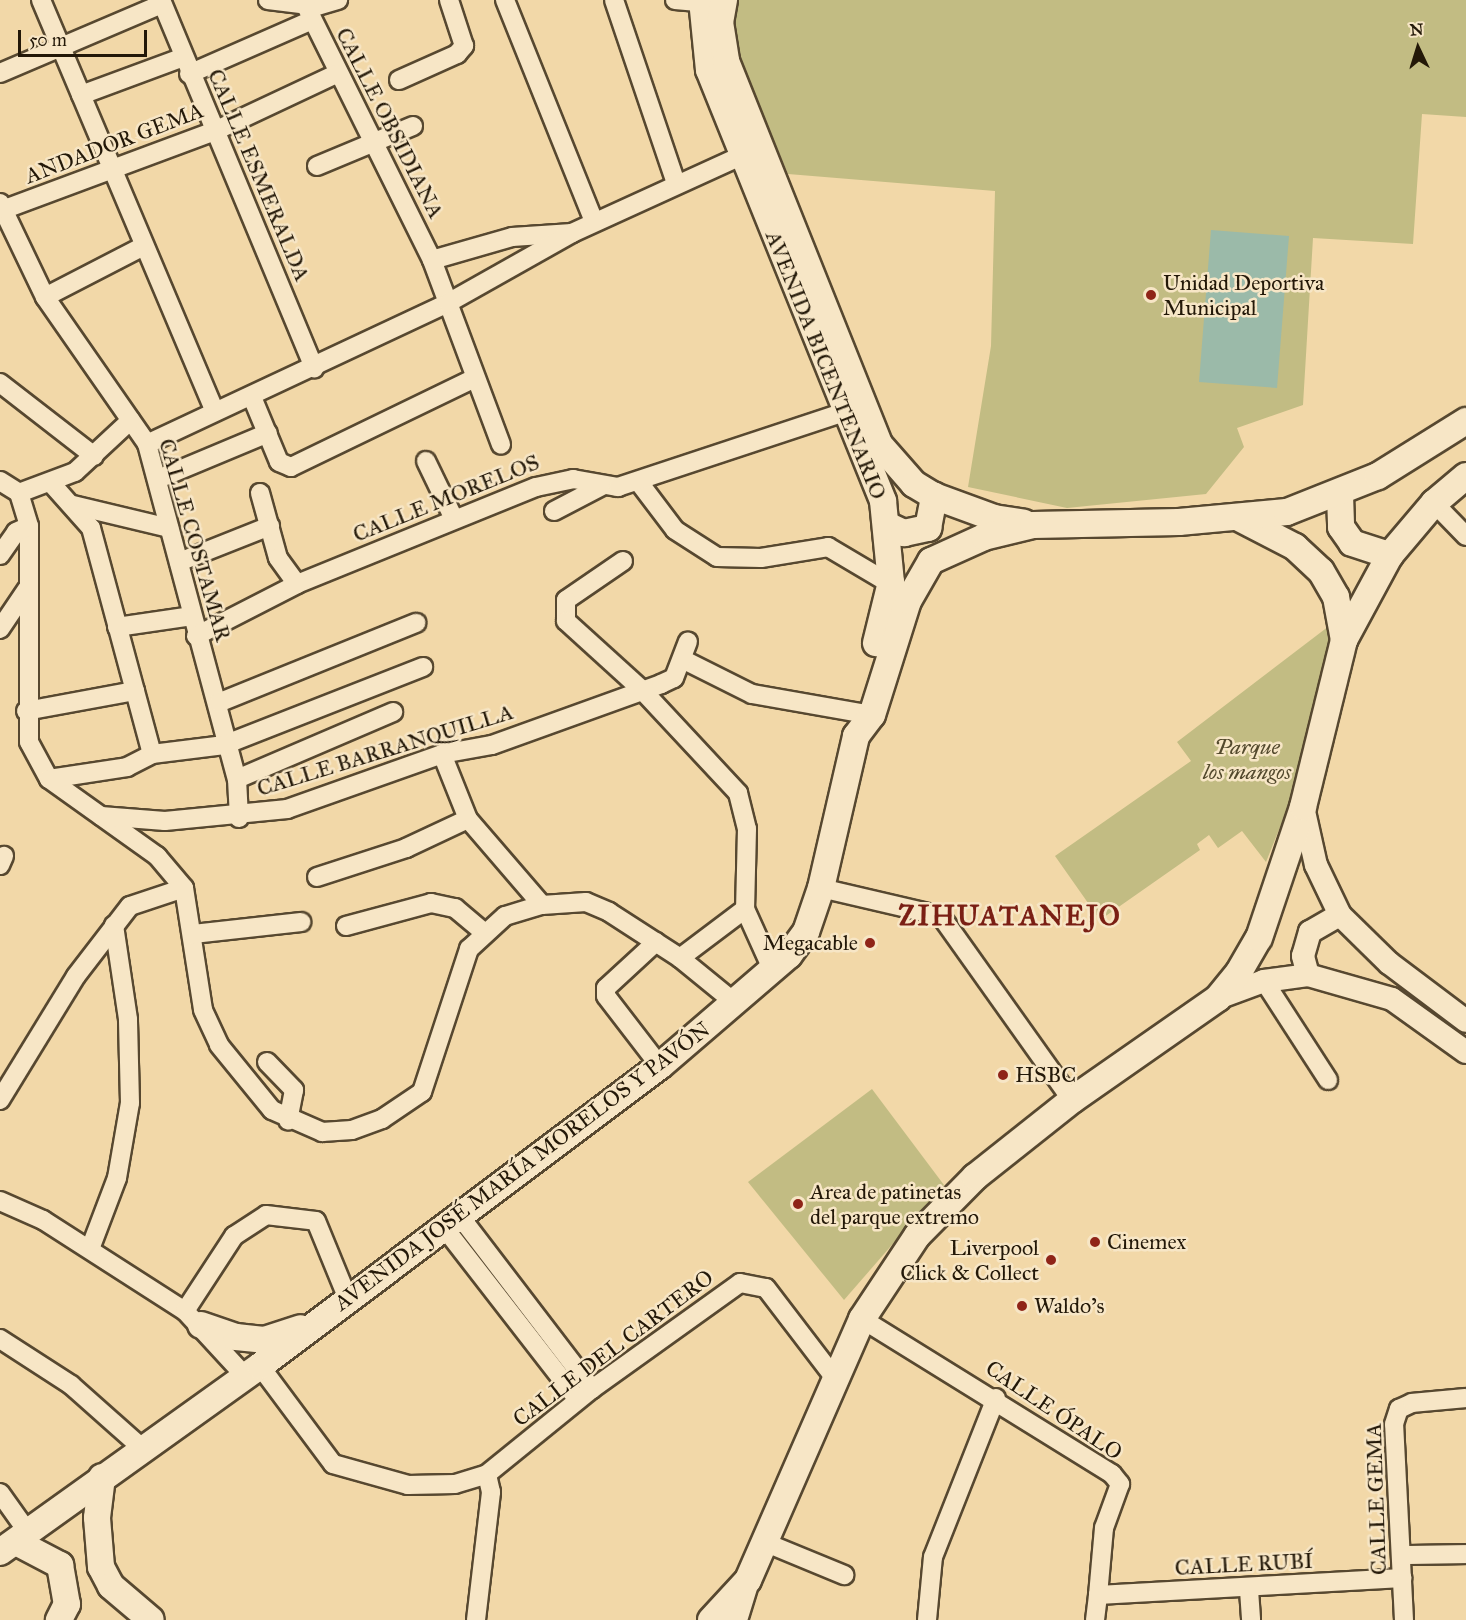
<!DOCTYPE html>
<html>
<head>
<meta charset="utf-8">
<style>
	body { margin:0 }
	#map { position:relative; width:1466px; height:1620px; overflow:hidden; background:#f2d8a8; font-family:"IM FELL Great Primer",serif }
	div>[style] { position:absolute }
	[style*='--x'] { left:calc(var(--x)*1px); top:calc(var(--y)*1px); width:calc(var(--w)*1px); rotate:calc(var(--a)*1deg) }
	.green>* { inset:0; background:#c2bc83 }
	.water>* { inset:0; background:#9bbaa9 }
	.roads { filter:drop-shadow(2px 0 #574830) drop-shadow(-2px 0 #574830) drop-shadow(0 2px #574830) drop-shadow(0 -2px #574830) }
	.minor>* { height:18px; margin:-9px; padding:0 9px; transform-origin:9px; border-radius:9px; background:#f7e6c6 }
	.tertiary>* { height:22px; margin:-11px; padding:0 11px; transform-origin:11px; border-radius:11px; background:#f7e6c6 }
	.secondary>* { height:26px; margin:-13px; padding:0 13px; transform-origin:13px; border-radius:13px; background:#f7e6c6 }
	.dots>* { width:16px; height:16px; translate:-50% -50%; box-sizing:border-box; border:3px solid #f7e6c6; border-radius:50% }
	span { translate:-50% -50%; white-space:nowrap; text-align:center; line-height:1.15; -webkit-text-stroke:5px #f7e6c6; paint-order:stroke }
	.street-label { font-size:22px; color:#231808 }
	.poi-label { font-size:22px; color:#231808 }
	.left { translate:0 -50%; text-align:left }
	.right { translate:-100% -50%; text-align:right }
	.park-label { font-size:22px; color:#53492d; font-style:italic }
	.district-label { font-size:28px; color:#7a1f14; font-weight:700; letter-spacing:1.5px }
	.north { position:absolute; left:1388px; top:18px; width:60px; height:60px; -webkit-text-stroke:4px #f7e6c6; paint-order:stroke; rotate:356deg; font-size:16px; font-weight:700; line-height:24px; text-align:center; color:#231808 }
	.north::after { content:''; display:block; margin:auto; width:21px; height:27px; background:#231808; clip-path:polygon(50% 0,100% 100%,50% 72%,0 100%) }
	.scale { position:absolute; left:18px; top:30px; width:129px; height:27px; box-sizing:border-box; border:3px solid #231808; border-top:0; padding-left:8px; font-size:18px; line-height:21px; white-space:nowrap; color:#231808; -webkit-text-stroke:4px #f7e6c6; paint-order:stroke }
</style>
</head>
<body>
<div id="map">
	<div class="green">
		<div style="clip-path:polygon(736px 0,1466px 0,1466px 117px,1422px 114px,1413px 244px,1313px 238px,1303px 405px,1237px 428px,1244px 447px,1206px 494px,1067px 508px,968px 487px,991px 346px,995px 191px,788px 174px,741px 63px,733px 26px)"></div>
		<div style="clip-path:polygon(1333px 623px,1332px 657px,1298px 782px,1266px 862px,1242px 831px,1218px 848px,1209px 835px,1197px 844px,1200px 850px,1100px 920px,1055px 856px,1191px 761px,1177px 742px)"></div>
		<div style="clip-path:polygon(872px 1089px,944px 1185px,844px 1300px,748px 1182px)"></div>
	</div>
	<div class="water">
		<div style="clip-path:polygon(1211px 230px,1289px 236px,1277px 388px,1199px 382px)"></div>
	</div>
	<div class="roads">
		<div class="minor">
			<div style="--x:41;--y:0;--w:446;--a:67.1"></div>
			<div style="--x:161;--y:0;--w:399;--a:67.4"></div>
			<div style="--x:268;--y:0;--w:49;--a:7"></div>
			<div style="--x:317;--y:6;--w:22;--a:-16"></div>
			<div style="--x:505;--y:0;--w:238;--a:68.1"></div>
			<div style="--x:614;--y:0;--w:193;--a:71.3"></div>
			<div style="--x:675;--y:0;--w:37;--a:5"></div>
			<div style="--x:306;--y:6;--w:284;--a:63.6"></div>
			<div style="--x:432;--y:260;--w:197;--a:69.5"></div>
			<div style="--x:0;--y:73;--w:176;--a:-23.1"></div>
			<div style="--x:189;--y:74;--w:134;--a:-23.7"></div>
			<div style="--x:399;--y:80;--w:64;--a:-24.1"></div>
			<div style="--x:457;--y:54;--w:11;--a:-49"></div>
			<div style="--x:464;--y:46;--w:48;--a:-108.1"></div>
			<div style="--x:81;--y:95;--w:107;--a:-20.3"></div>
			<div style="--x:317;--y:166;--w:104;--a:-22.6"></div>
			<div style="--x:0;--y:203;--w:104;--a:64.4"></div>
			<div style="--x:45;--y:297;--w:179;--a:55.2"></div>
			<div style="--x:147;--y:444;--w:347;--a:75"></div>
			<div style="--x:237;--y:779;--w:39;--a:87"></div>
			<div style="--x:5;--y:209;--w:226;--a:-20.4"></div>
			<div style="--x:217;--y:130;--w:132;--a:-25.2"></div>
			<div style="--x:432;--y:260;--w:83;--a:-16"></div>
			<div style="--x:512;--y:237;--w:60;--a:-3.8"></div>
			<div style="--x:572;--y:233;--w:200;--a:-24.5"></div>
			<div style="--x:45;--y:297;--w:109;--a:-27.3"></div>
			<div style="--x:0;--y:383;--w:119;--a:37.8"></div>
			<div style="--x:252;--y:397;--w:70;--a:67.4"></div>
			<div style="--x:279;--y:462;--w:13;--a:23"></div>
			<div style="--x:291;--y:467;--w:204;--a:-25.8"></div>
			<div style="--x:147;--y:444;--w:332;--a:-25.1"></div>
			<div style="--x:448;--y:303;--w:142;--a:-29.4"></div>
			<div style="--x:426;--y:461;--w:64;--a:64.2"></div>
			<div style="--x:158;--y:479;--w:119;--a:-22.7"></div>
			<div style="--x:0;--y:481;--w:22;--a:32"></div>
			<div style="--x:19;--y:493;--w:34;--a:73"></div>
			<div style="--x:29;--y:526;--w:216;--a:90"></div>
			<div style="--x:29;--y:742;--w:42;--a:61.6"></div>
			<div style="--x:49;--y:779;--w:133;--a:35.5"></div>
			<div style="--x:157;--y:856;--w:42;--a:49.8"></div>
			<div style="--x:184;--y:888;--w:123;--a:81.1"></div>
			<div style="--x:203;--y:1010;--w:38;--a:65"></div>
			<div style="--x:219;--y:1045;--w:84;--a:50.8"></div>
			<div style="--x:272;--y:1110;--w:55;--a:23.7"></div>
			<div style="--x:322;--y:1132;--w:30;--a:-4"></div>
			<div style="--x:352;--y:1130;--w:32;--a:-20"></div>
			<div style="--x:382;--y:1119;--w:48;--a:-34"></div>
			<div style="--x:422;--y:1092;--w:151;--a:-71.8"></div>
			<div style="--x:469;--y:949;--w:49;--a:-42.5"></div>
			<div style="--x:505;--y:916;--w:39;--a:-17"></div>
			<div style="--x:542;--y:905;--w:44;--a:-3.9"></div>
			<div style="--x:586;--y:902;--w:25;--a:23"></div>
			<div style="--x:609;--y:912;--w:85;--a:32.9"></div>
			<div style="--x:680;--y:958;--w:70;--a:39.2"></div>
			<div style="--x:638;--y:481;--w:61;--a:52.9"></div>
			<div style="--x:675;--y:530;--w:50;--a:32.7"></div>
			<div style="--x:717;--y:557;--w:44;--a:1.3"></div>
			<div style="--x:761;--y:558;--w:68;--a:-9.3"></div>
			<div style="--x:828;--y:547;--w:80;--a:30.7"></div>
			<div style="--x:51;--y:483;--w:60;--a:48.4"></div>
			<div style="--x:91;--y:528;--w:234;--a:74.9"></div>
			<div style="--x:19;--y:493;--w:60;--a:-20.6"></div>
			<div style="--x:75;--y:472;--w:76;--a:-42.9"></div>
			<div style="--x:260;--y:493;--w:67;--a:74.5"></div>
			<div style="--x:278;--y:558;--w:32;--a:54"></div>
			<div style="--x:1434;--y:503;--w:46;--a:45.9"></div>
			<div style="--x:73;--y:505;--w:99;--a:13.5"></div>
			<div style="--x:554;--y:511;--w:54;--a:-27.5"></div>
			<div style="--x:0;--y:555;--w:28;--a:-55"></div>
			<div style="--x:16;--y:532;--w:14;--a:-25"></div>
			<div style="--x:623;--y:561;--w:69;--a:145.6"></div>
			<div style="--x:566;--y:600;--w:21;--a:90"></div>
			<div style="--x:566;--y:621;--w:103;--a:42.2"></div>
			<div style="--x:642;--y:690;--w:141;--a:47"></div>
			<div style="--x:738;--y:793;--w:37;--a:76"></div>
			<div style="--x:747;--y:829;--w:80;--a:91.4"></div>
			<div style="--x:745;--y:909;--w:68;--a:65.7"></div>
			<div style="--x:179;--y:562;--w:98;--a:-21.6"></div>
			<div style="--x:117;--y:627;--w:76;--a:-8.3"></div>
			<div style="--x:0;--y:629;--w:48;--a:-56"></div>
			<div style="--x:196;--y:636;--w:114;--a:-27.2"></div>
			<div style="--x:297;--y:584;--w:258;--a:-22.1"></div>
			<div style="--x:536;--y:487;--w:38;--a:-12"></div>
			<div style="--x:573;--y:479;--w:46;--a:10.1"></div>
			<div style="--x:618;--y:487;--w:252;--a:-18.3"></div>
			<div style="--x:684;--y:660;--w:76;--a:26.6"></div>
			<div style="--x:752;--y:694;--w:122;--a:9.9"></div>
			<div style="--x:218;--y:703;--w:214;--a:-22"></div>
			<div style="--x:26;--y:711;--w:111;--a:-10.4"></div>
			<div style="--x:442;--y:754;--w:70;--a:68.2"></div>
			<div style="--x:468;--y:819;--w:113;--a:49.3"></div>
			<div style="--x:49;--y:779;--w:79;--a:-8.7"></div>
			<div style="--x:127;--y:767;--w:28;--a:-27"></div>
			<div style="--x:152;--y:754;--w:73;--a:-7.1"></div>
			<div style="--x:224;--y:745;--w:214;--a:-21.4"></div>
			<div style="--x:237;--y:779;--w:170;--a:-23.2"></div>
			<div style="--x:101;--y:816;--w:64;--a:4.5"></div>
			<div style="--x:165;--y:821;--w:123;--a:-5.6"></div>
			<div style="--x:287;--y:809;--w:164;--a:-19.5"></div>
			<div style="--x:442;--y:754;--w:51;--a:-10.2"></div>
			<div style="--x:492;--y:745;--w:180;--a:-19.8"></div>
			<div style="--x:661;--y:684;--w:14;--a:-25"></div>
			<div style="--x:674;--y:678;--w:39;--a:-69"></div>
			<div style="--x:0;--y:865;--w:10;--a:-66"></div>
			<div style="--x:317;--y:877;--w:94;--a:-18"></div>
			<div style="--x:406;--y:848;--w:68;--a:-25.1"></div>
			<div style="--x:821;--y:888;--w:123;--a:13.1"></div>
			<div style="--x:941;--y:916;--w:226;--a:54.6"></div>
			<div style="--x:346;--y:926;--w:88;--a:-15.1"></div>
			<div style="--x:431;--y:903;--w:25;--a:12"></div>
			<div style="--x:455;--y:908;--w:39;--a:40"></div>
			<div style="--x:193;--y:934;--w:109;--a:-6.3"></div>
			<div style="--x:656;--y:942;--w:68;--a:137.4"></div>
			<div style="--x:606;--y:988;--w:8;--a:90"></div>
			<div style="--x:606;--y:996;--w:88;--a:52.4"></div>
			<div style="--x:680;--y:958;--w:81;--a:-37"></div>
			<div style="--x:1264;--y:981;--w:118;--a:57.1"></div>
			<div style="--x:267;--y:1062;--w:39;--a:46"></div>
			<div style="--x:294;--y:1090;--w:31;--a:101"></div>
			<div style="--x:0;--y:1100;--w:145;--a:-58.5"></div>
			<div style="--x:76;--y:976;--w:88;--a:-52.4"></div>
			<div style="--x:130;--y:906;--w:57;--a:-18.4"></div>
			<div style="--x:0;--y:1201;--w:47;--a:23.8"></div>
			<div style="--x:43;--y:1220;--w:169;--a:32.7"></div>
			<div style="--x:185;--y:1311;--w:90;--a:47.3"></div>
			<div style="--x:459;--y:1215;--w:219;--a:52.6"></div>
			<div style="--x:443;--y:1226;--w:220;--a:52.2"></div>
			<div style="--x:90;--y:1249;--w:76;--a:-69.2"></div>
			<div style="--x:117;--y:1178;--w:76;--a:-80.2"></div>
			<div style="--x:130;--y:1103;--w:84;--a:-91.4"></div>
			<div style="--x:128;--y:1019;--w:95;--a:-98.5"></div>
			<div style="--x:185;--y:1311;--w:90;--a:-56.8"></div>
			<div style="--x:234;--y:1236;--w:38;--a:-33"></div>
			<div style="--x:266;--y:1215;--w:50;--a:6.8"></div>
			<div style="--x:316;--y:1221;--w:84;--a:67.7"></div>
			<div style="--x:862;--y:1319;--w:294;--a:31.8"></div>
			<div style="--x:1112;--y:1474;--w:13;--a:51"></div>
			<div style="--x:1120;--y:1484;--w:47;--a:110"></div>
			<div style="--x:1104;--y:1528;--w:67;--a:95.1"></div>
			<div style="--x:0;--y:1339;--w:85;--a:32.9"></div>
			<div style="--x:71;--y:1385;--w:95;--a:41.6"></div>
			<div style="--x:260;--y:1366;--w:122;--a:53.3"></div>
			<div style="--x:333;--y:1464;--w:78;--a:15.6"></div>
			<div style="--x:408;--y:1485;--w:47;--a:-1.2"></div>
			<div style="--x:455;--y:1484;--w:34;--a:-17"></div>
			<div style="--x:487;--y:1474;--w:135;--a:-39"></div>
			<div style="--x:592;--y:1389;--w:182;--a:-35.6"></div>
			<div style="--x:740;--y:1283;--w:26;--a:11"></div>
			<div style="--x:766;--y:1288;--w:117;--a:52.6"></div>
			<div style="--x:0;--y:1493;--w:47;--a:54.6"></div>
			<div style="--x:764;--y:1542;--w:87;--a:22.4"></div>
			<div style="--x:1402;--y:1555;--w:64;--a:-0.9"></div>
			<div style="--x:1249;--y:1590;--w:30;--a:86"></div>
			<div style="--x:476;--y:1620;--w:129;--a:-83.3"></div>
			<div style="--x:491;--y:1492;--w:18;--a:-103"></div>
			<div style="--x:927;--y:1620;--w:63;--a:-84.6"></div>
			<div style="--x:933;--y:1557;--w:171;--a:-68.4"></div>
			<div style="--x:1095;--y:1620;--w:25;--a:-83"></div>
			<div style="--x:1098;--y:1595;--w:305;--a:-3.2"></div>
			<div style="--x:1404;--y:1620;--w:196;--a:-92.9"></div>
			<div style="--x:1394;--y:1424;--w:16;--a:-72"></div>
			<div style="--x:1399;--y:1409;--w:14;--a:-25"></div>
			<div style="--x:1412;--y:1403;--w:54;--a:-5.3"></div>
		</div>
		<div class="tertiary">
			<div style="--x:1303;--y:807;--w:59;--a:77.4"></div>
			<div style="--x:1316;--y:865;--w:55;--a:64.4"></div>
			<div style="--x:1340;--y:915;--w:69;--a:44.4"></div>
			<div style="--x:1389;--y:963;--w:96;--a:37"></div>
			<div style="--x:1308;--y:975;--w:20;--a:-105"></div>
			<div style="--x:1303;--y:956;--w:25;--a:-74"></div>
			<div style="--x:1310;--y:932;--w:34;--a:-30"></div>
			<div style="--x:1218;--y:998;--w:49;--a:-20.3"></div>
			<div style="--x:1264;--y:981;--w:44;--a:-7.8"></div>
			<div style="--x:1308;--y:975;--w:87;--a:15.9"></div>
			<div style="--x:1392;--y:999;--w:91;--a:35.6"></div>
			<div style="--x:736;--y:1620;--w:41;--a:-72.9"></div>
		</div>
		<div class="secondary">
			<div style="--x:702;--y:0;--w:70;--a:84.3"></div>
			<div style="--x:709;--y:70;--w:465;--a:68"></div>
			<div style="--x:883;--y:501;--w:81;--a:84.4"></div>
			<div style="--x:891;--y:582;--w:63;--a:103.8"></div>
			<div style="--x:724;--y:0;--w:22;--a:100"></div>
			<div style="--x:720;--y:22;--w:39;--a:81"></div>
			<div style="--x:726;--y:61;--w:412;--a:68.2"></div>
			<div style="--x:879;--y:444;--w:53;--a:48.8"></div>
			<div style="--x:914;--y:484;--w:23;--a:31"></div>
			<div style="--x:934;--y:496;--w:64;--a:20.1"></div>
			<div style="--x:994;--y:518;--w:30;--a:9"></div>
			<div style="--x:1340;--y:495;--w:32;--a:88"></div>
			<div style="--x:1341;--y:527;--w:19;--a:55"></div>
			<div style="--x:1352;--y:543;--w:40;--a:18"></div>
			<div style="--x:1241;--y:519;--w:61;--a:27.4"></div>
			<div style="--x:1295;--y:547;--w:35;--a:43"></div>
			<div style="--x:1321;--y:571;--w:30;--a:60"></div>
			<div style="--x:1336;--y:597;--w:44;--a:79.5"></div>
			<div style="--x:889;--y:526;--w:17;--a:25"></div>
			<div style="--x:904;--y:533;--w:25;--a:-12"></div>
			<div style="--x:928;--y:528;--w:33;--a:-79"></div>
			<div style="--x:201;--y:1325;--w:37;--a:19"></div>
			<div style="--x:236;--y:1337;--w:28;--a:6"></div>
			<div style="--x:264;--y:1340;--w:38;--a:-18"></div>
			<div style="--x:102;--y:1477;--w:41;--a:97"></div>
			<div style="--x:97;--y:1518;--w:49;--a:85.3"></div>
			<div style="--x:101;--y:1567;--w:21;--a:62"></div>
			<div style="--x:111;--y:1586;--w:52;--a:40.4"></div>
			<div style="--x:16;--y:1542;--w:50;--a:27.6"></div>
			<div style="--x:60;--y:1565;--w:40;--a:80"></div>
			<div style="--x:67;--y:1604;--w:18;--a:117"></div>
			<div style="--x:0;--y:1552;--w:320;--a:-35.6"></div>
			<div style="--x:260;--y:1366;--w:500;--a:-36.9"></div>
			<div style="--x:660;--y:1066;--w:170;--a:-40.7"></div>
			<div style="--x:789;--y:955;--w:29;--a:-54"></div>
			<div style="--x:806;--y:932;--w:46;--a:-71.2"></div>
			<div style="--x:821;--y:888;--w:156;--a:-77"></div>
			<div style="--x:856;--y:736;--w:26;--a:-53"></div>
			<div style="--x:872;--y:715;--w:120;--a:-72.5"></div>
			<div style="--x:908;--y:601;--w:46;--a:-60.1"></div>
			<div style="--x:931;--y:561;--w:58;--a:-24.4"></div>
			<div style="--x:984;--y:537;--w:50;--a:-13.8"></div>
			<div style="--x:1033;--y:525;--w:146;--a:-1.2"></div>
			<div style="--x:1179;--y:522;--w:108;--a:-5.3"></div>
			<div style="--x:1287;--y:512;--w:98;--a:-21.6"></div>
			<div style="--x:1378;--y:476;--w:104;--a:-32"></div>
			<div style="--x:711;--y:1620;--w:54;--a:-47.2"></div>
			<div style="--x:748;--y:1580;--w:285;--a:-66.4"></div>
			<div style="--x:862;--y:1319;--w:100;--a:-56.5"></div>
			<div style="--x:917;--y:1236;--w:83;--a:-45.5"></div>
			<div style="--x:975;--y:1177;--w:124;--a:-38.4"></div>
			<div style="--x:1072;--y:1100;--w:178;--a:-34.9"></div>
			<div style="--x:1218;--y:998;--w:33;--a:-51"></div>
			<div style="--x:1239;--y:972;--w:39;--a:-60"></div>
			<div style="--x:1259;--y:938;--w:138;--a:-71.4"></div>
			<div style="--x:1303;--y:807;--w:172;--a:-76.2"></div>
			<div style="--x:1344;--y:640;--w:97;--a:-61.6"></div>
			<div style="--x:1390;--y:555;--w:68;--a:-49.8"></div>
			<div style="--x:1434;--y:503;--w:42;--a:-40.2"></div>
		</div>
	</div>
	<div class="dots">
		<div style="left:1151px;top:295px;background:#8f2418"></div>
		<div style="left:870px;top:943px;background:#8f2418"></div>
		<div style="left:1003px;top:1075px;background:#8f2418"></div>
		<div style="left:798px;top:1204px;background:#8f2418"></div>
		<div style="left:1095px;top:1242px;background:#8f2418"></div>
		<div style="left:1051px;top:1260px;background:#8f2418"></div>
		<div style="left:1022px;top:1306px;background:#8f2418"></div>
	</div>
	<div class="street-label">
		<span style="left:390px;top:123px;rotate:63deg">CALLE OBSIDIANA</span>
		<span style="left:114px;top:143px;rotate:-21deg">ANDADOR GEMA</span>
		<span style="left:259px;top:175px;rotate:67deg">CALLE ESMERALDA</span>
		<span style="left:826px;top:365px;rotate:68deg">AVENIDA BICENTENARIO</span>
		<span style="left:446px;top:498px;rotate:-22deg">CALLE MORELOS</span>
		<span style="left:195px;top:540px;rotate:74deg">CALLE COSTAMAR</span>
		<span style="left:385px;top:750px;rotate:-17deg">CALLE BARRANQUILLA</span>
		<span style="left:522px;top:1166px;rotate:-37deg">AVENIDA JOSÉ MARÍA MORELOS Y PAVÓN</span>
		<span style="left:613px;top:1348px;rotate:-37deg">CALLE DEL CARTERO</span>
		<span style="left:1054px;top:1410px;rotate:34deg">CALLE ÓPALO</span>
		<span style="left:1376px;top:1499px;rotate:-92deg">CALLE GEMA</span>
		<span style="left:1244px;top:1564px;rotate:-3deg">CALLE RUBÍ</span>
	</div>
	<div class="poi-label">
		<span class="left" style="left:1163px;top:295px">Unidad Deportiva<br>Municipal</span>
		<span class="right" style="left:858px;top:943px">Megacable</span>
		<span class="left" style="left:1015px;top:1075px">HSBC</span>
		<span class="left" style="left:810px;top:1204px">Area de patinetas<br>del parque extremo</span>
		<span class="left" style="left:1107px;top:1242px">Cinemex</span>
		<span class="right" style="left:1039px;top:1260px">Liverpool<br>Click &amp; Collect</span>
		<span class="left" style="left:1034px;top:1306px">Waldo's</span>
	</div>
	<div class="park-label">
		<span style="left:1247px;top:759px">Parque<br>los mangos</span>
	</div>
	<div class="district-label">
		<span style="left:1010px;top:916px">ZIHUATANEJO</span>
	</div>
	<div class="north">N</div>
	<div class="scale">50 m</div>
</div>
</body>
</html>
